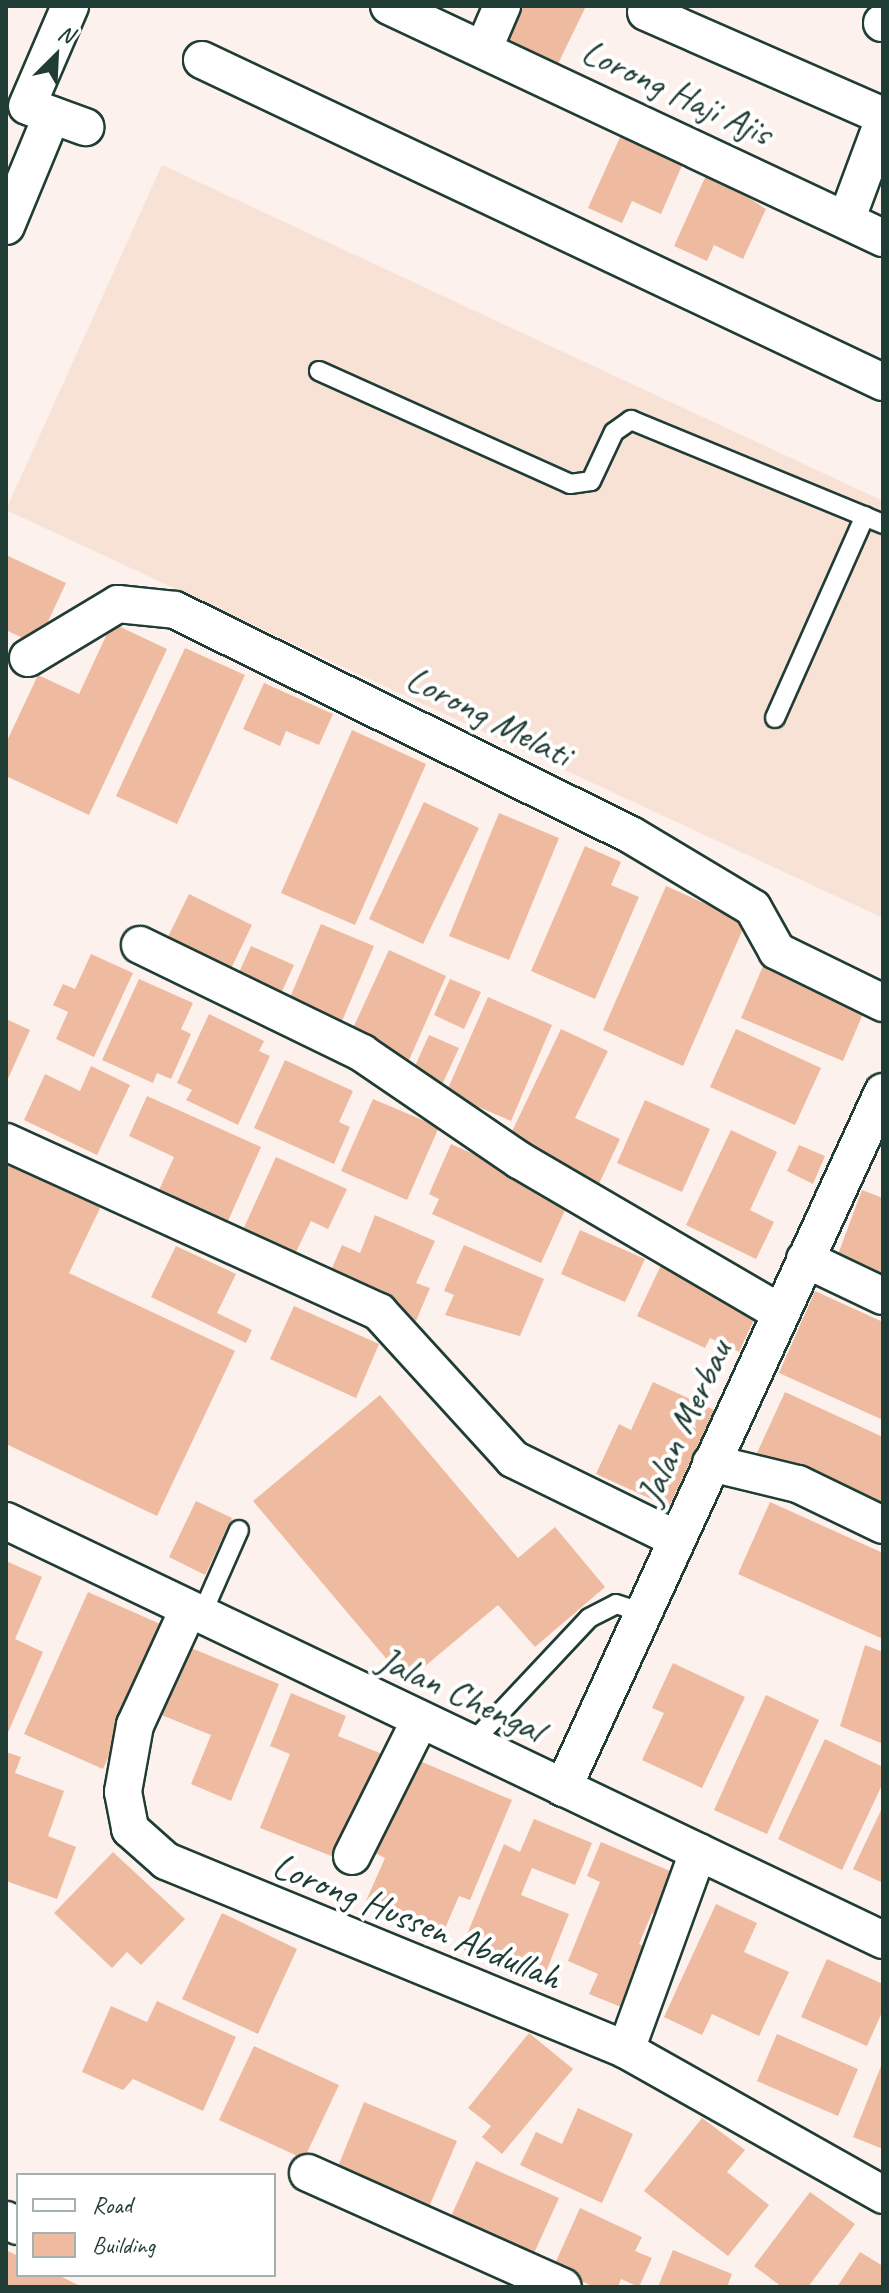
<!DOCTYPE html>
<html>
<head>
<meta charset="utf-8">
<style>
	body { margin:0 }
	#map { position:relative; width:889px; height:2293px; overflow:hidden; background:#fcf1ec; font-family:Caveat,sans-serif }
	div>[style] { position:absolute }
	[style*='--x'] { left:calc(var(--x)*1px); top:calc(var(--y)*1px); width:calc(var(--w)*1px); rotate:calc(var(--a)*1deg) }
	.built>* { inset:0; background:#f8e1d5 }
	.building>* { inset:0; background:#eebba0 }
	.roads { filter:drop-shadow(2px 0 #1f3d34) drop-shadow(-2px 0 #1f3d34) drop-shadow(0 2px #1f3d34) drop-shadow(0 -2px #1f3d34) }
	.service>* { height:18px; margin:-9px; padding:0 9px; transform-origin:9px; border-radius:9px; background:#fff }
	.minor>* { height:36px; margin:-18px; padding:0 18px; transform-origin:18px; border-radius:18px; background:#fff }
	span { translate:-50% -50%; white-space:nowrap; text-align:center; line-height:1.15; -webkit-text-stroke:8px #fff; paint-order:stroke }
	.street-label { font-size:38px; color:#1f3d34 }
	.frame { position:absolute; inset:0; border:8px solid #1f3d34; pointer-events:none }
	.legend { position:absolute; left:16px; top:2173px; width:260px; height:104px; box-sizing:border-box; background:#fff; border:2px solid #a5b1ae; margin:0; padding:10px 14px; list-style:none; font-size:24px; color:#1f3d34 }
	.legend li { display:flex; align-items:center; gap:16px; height:40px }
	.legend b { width:40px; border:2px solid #a5b1ae }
	.north { position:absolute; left:16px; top:16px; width:80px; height:80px; -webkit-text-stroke:6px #fff; paint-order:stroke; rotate:24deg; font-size:22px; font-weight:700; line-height:32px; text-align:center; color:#1f3d34 }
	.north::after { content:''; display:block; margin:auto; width:28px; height:36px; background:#1f3d34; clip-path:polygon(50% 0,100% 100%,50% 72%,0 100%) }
</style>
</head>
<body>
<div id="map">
	<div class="built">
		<div style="clip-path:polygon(162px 165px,883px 501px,883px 918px,6px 510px)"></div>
	</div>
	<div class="building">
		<div style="clip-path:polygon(514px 6px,586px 6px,555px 70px,497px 43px)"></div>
		<div style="clip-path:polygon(621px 135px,683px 163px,661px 214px,632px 201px,622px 223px,588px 208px)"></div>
		<div style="clip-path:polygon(708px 171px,766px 209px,743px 259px,714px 245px,707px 261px,674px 246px)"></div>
		<div style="clip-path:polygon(6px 555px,66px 583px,37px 645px,6px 630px)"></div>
		<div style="clip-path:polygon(112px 623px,167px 649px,89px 815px,6px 776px,6px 743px,38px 675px,79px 694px)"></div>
		<div style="clip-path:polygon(185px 648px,245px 675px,177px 824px,116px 796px)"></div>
		<div style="clip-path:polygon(264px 683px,333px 714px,319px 745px,286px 731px,280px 746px,243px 729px)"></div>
		<div style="clip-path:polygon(352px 730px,426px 764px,355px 925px,281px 893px)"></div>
		<div style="clip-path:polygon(424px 802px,479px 828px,423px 944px,369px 919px)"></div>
		<div style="clip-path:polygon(499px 813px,559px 838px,509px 960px,449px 936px)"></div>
		<div style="clip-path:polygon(585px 846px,621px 862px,611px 885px,639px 897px,595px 999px,531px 971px)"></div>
		<div style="clip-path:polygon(666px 886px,746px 922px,683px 1066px,603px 1030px)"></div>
		<div style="clip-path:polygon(189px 894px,252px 925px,227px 977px,163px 947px)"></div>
		<div style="clip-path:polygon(321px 924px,374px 946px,339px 1028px,286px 1007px)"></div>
		<div style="clip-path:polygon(251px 946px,294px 965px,279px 998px,236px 979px)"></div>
		<div style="clip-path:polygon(389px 950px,446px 976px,406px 1067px,347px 1041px)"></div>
		<div style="clip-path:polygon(91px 954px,133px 973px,94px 1057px,56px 1039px,68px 1012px,53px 1005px,63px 984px,75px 989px)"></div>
		<div style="clip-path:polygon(763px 966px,865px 1009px,843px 1061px,741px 1018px)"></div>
		<div style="clip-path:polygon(139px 979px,193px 1003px,181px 1029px,191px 1034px,171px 1079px,157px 1073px,153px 1083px,102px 1060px)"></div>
		<div style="clip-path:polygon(450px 979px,481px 992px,464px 1029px,434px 1015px)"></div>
		<div style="clip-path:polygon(488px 997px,552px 1025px,511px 1121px,446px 1093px)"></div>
		<div style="clip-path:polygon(209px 1014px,264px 1041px,259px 1051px,270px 1056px,238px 1125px,186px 1100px,192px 1090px,177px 1083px)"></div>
		<div style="clip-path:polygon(6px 1019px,30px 1030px,6px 1083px)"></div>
		<div style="clip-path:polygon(561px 1029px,608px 1051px,575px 1118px,620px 1139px,597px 1188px,506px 1144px)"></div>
		<div style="clip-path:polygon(736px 1029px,821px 1068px,795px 1125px,710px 1087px)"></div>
		<div style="clip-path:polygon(429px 1035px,459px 1048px,440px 1089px,411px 1075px)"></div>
		<div style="clip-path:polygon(285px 1060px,353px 1091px,339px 1122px,350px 1127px,334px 1164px,254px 1128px)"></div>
		<div style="clip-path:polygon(91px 1066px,130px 1085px,97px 1155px,24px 1120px,45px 1074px,80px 1091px)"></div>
		<div style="clip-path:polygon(147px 1096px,261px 1147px,228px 1221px,159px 1190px,174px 1157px,129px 1136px)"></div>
		<div style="clip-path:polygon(373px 1099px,439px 1127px,407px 1200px,341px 1171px)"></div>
		<div style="clip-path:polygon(645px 1100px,710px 1129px,682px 1192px,617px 1163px)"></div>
		<div style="clip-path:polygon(731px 1130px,777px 1152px,750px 1210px,774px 1222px,756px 1259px,686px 1225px)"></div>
		<div style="clip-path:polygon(451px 1144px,571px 1197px,541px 1263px,432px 1214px,439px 1199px,429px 1194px)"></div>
		<div style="clip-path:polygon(799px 1145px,825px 1156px,813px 1184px,787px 1171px)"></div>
		<div style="clip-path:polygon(276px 1157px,347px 1189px,328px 1229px,311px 1221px,294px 1256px,242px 1232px)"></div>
		<div style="clip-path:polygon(6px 1161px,101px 1206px,69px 1273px,235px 1351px,157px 1516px,6px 1444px)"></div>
		<div style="clip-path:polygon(862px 1190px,883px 1198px,883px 1275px,837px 1257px)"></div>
		<div style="clip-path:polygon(375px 1215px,435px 1241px,416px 1283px,430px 1288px,416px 1321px,326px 1282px,342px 1245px,360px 1253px)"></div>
		<div style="clip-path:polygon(580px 1230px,645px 1259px,625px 1302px,561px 1274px)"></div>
		<div style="clip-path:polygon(464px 1245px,544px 1279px,520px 1336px,445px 1315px,454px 1295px,444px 1291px)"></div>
		<div style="clip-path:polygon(176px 1246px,236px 1274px,217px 1313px,252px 1330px,246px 1343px,151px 1297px)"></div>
		<div style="clip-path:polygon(662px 1263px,759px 1309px,739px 1352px,710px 1338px,705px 1348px,637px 1316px)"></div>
		<div style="clip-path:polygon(815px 1291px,883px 1322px,883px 1420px,779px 1373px)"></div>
		<div style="clip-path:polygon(294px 1306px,379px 1344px,356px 1398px,270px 1359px)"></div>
		<div style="clip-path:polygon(653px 1382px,714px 1410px,669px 1507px,596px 1474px,619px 1424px,631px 1430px)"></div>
		<div style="clip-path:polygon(785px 1392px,883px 1437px,883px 1511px,757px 1453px)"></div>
		<div style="clip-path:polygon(380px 1395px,518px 1558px,555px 1527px,605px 1587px,535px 1647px,498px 1605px,406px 1682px,253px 1501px)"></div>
		<div style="clip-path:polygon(196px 1501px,232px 1518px,205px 1575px,169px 1557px)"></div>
		<div style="clip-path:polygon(770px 1502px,883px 1553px,883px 1639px,738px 1574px)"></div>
		<div style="clip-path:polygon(6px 1561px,42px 1577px,15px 1639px,43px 1652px,6px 1737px)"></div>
		<div style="clip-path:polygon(88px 1592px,167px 1627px,103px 1769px,24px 1734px)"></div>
		<div style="clip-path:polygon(865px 1645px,883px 1652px,883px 1744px,840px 1726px)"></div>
		<div style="clip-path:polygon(186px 1646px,279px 1684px,231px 1801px,191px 1784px,211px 1735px,159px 1714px)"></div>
		<div style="clip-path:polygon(673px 1663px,745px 1697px,702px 1788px,642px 1760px,664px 1713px,652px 1708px)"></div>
		<div style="clip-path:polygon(291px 1693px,346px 1716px,338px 1736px,382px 1754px,339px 1859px,260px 1828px,290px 1754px,270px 1746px)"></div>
		<div style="clip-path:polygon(766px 1695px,819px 1720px,767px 1834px,714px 1810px)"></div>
		<div style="clip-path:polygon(825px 1739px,883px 1767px,883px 1783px,842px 1870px,778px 1839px)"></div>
		<div style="clip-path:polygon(6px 1752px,21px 1757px,15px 1773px,64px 1791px,48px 1836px,76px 1847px,57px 1899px,6px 1881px)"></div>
		<div style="clip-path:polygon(415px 1759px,512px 1800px,470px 1900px,459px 1896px,443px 1933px,366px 1901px,385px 1858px,375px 1853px)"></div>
		<div style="clip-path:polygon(883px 1806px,883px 1883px,853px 1869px)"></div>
		<div style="clip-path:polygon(534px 1819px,592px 1843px,575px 1885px,532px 1868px,521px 1895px,569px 1914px,542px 1982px,461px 1949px,504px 1844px,520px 1852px)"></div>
		<div style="clip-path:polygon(601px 1842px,682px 1876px,664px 1918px,652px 1913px,639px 1944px,651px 1949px,626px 2009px,589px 1994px,598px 1974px,568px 1961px,600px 1882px,587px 1876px)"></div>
		<div style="clip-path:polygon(113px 1852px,185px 1919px,141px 1965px,127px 1952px,112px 1968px,54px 1913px)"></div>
		<div style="clip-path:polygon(716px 1904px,757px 1923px,744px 1952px,789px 1972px,759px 2036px,712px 2014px,702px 2035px,664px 2017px)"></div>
		<div style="clip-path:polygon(222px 1913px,297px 1949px,258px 2034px,182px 1999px)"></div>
		<div style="clip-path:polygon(827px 1959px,883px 1984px,883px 2010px,867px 2046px,801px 2017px)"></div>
		<div style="clip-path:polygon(157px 2001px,236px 2037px,203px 2111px,133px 2079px,123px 2090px,82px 2072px,111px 2006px,147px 2022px)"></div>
		<div style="clip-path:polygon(529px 2033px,573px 2069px,502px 2154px,482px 2137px,491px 2126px,468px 2108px)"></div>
		<div style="clip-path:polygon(777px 2034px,858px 2069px,838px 2116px,757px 2081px)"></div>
		<div style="clip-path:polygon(254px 2046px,339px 2085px,304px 2159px,219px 2120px)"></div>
		<div style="clip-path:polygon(883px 2061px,883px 2149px,853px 2137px)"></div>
		<div style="clip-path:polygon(364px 2102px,457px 2141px,427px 2212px,335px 2174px)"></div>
		<div style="clip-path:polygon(578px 2108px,633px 2134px,602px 2203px,520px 2165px,536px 2132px,562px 2144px)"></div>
		<div style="clip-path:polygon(702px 2118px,745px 2150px,727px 2172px,769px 2205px,728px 2256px,644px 2191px)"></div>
		<div style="clip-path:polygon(476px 2161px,559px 2198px,531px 2260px,448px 2223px)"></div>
		<div style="clip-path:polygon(810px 2192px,855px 2224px,808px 2287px,782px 2287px,754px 2266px)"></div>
		<div style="clip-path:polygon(580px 2208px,642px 2237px,635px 2251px,652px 2258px,639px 2287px,621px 2279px,618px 2287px,594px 2287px,553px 2268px)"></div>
		<div style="clip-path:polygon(6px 2250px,18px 2256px,18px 2275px,58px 2275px,82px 2287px,6px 2287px)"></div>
		<div style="clip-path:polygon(673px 2250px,732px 2274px,727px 2287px,658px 2287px)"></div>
		<div style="clip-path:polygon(860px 2252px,883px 2266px,883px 2287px,837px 2287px)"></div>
	</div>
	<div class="roads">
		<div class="service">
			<div style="--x:319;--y:371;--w:275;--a:24.2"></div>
			<div style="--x:570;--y:484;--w:21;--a:-8"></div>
			<div style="--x:591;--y:481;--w:54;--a:-64.9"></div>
			<div style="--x:614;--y:432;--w:21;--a:-35"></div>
			<div style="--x:631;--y:420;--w:273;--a:22.4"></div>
			<div style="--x:775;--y:718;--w:221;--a:-66"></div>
			<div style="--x:201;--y:1616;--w:94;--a:-66.2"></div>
			<div style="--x:469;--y:1746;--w:175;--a:-46.8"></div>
			<div style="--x:589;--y:1618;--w:30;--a:-27"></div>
			<div style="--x:616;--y:1604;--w:26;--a:18"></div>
		</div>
		<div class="minor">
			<div style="--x:389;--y:6;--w:546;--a:25.16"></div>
			<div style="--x:646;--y:12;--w:259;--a:23.7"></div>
			<div style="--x:882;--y:23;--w:1;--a:0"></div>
			<div style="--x:484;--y:48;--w:46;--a:-66.8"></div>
			<div style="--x:202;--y:60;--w:753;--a:25.31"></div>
			<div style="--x:27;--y:106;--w:109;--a:-66.7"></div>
			<div style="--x:30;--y:107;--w:59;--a:20"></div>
			<div style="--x:847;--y:218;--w:103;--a:-69.6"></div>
			<div style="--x:6;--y:226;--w:120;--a:-67.5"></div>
			<div style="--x:28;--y:658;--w:105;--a:-31"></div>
			<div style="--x:118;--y:604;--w:57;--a:6"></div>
			<div style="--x:175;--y:610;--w:508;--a:26.26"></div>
			<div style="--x:631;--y:835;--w:142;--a:30.9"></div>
			<div style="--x:753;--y:908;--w:49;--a:60.8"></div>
			<div style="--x:777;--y:951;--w:118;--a:26.1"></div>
			<div style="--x:140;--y:945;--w:247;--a:25.9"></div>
			<div style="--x:362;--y:1053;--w:190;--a:34.3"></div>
			<div style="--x:519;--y:1160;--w:303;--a:30.3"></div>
			<div style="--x:6;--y:1142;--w:410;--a:24.5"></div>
			<div style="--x:379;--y:1312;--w:199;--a:47.6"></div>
			<div style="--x:513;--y:1459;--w:182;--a:26.1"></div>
			<div style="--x:805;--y:1259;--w:86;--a:25.4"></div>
			<div style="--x:711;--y:1463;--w:89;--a:13.6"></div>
			<div style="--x:798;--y:1484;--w:94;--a:25.8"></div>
			<div style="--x:6;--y:1521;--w:972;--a:25.54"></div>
			<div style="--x:188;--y:1610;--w:127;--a:114.7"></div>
			<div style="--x:135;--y:1725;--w:68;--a:100.2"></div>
			<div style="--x:123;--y:1792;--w:38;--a:79"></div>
			<div style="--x:130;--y:1829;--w:48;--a:41.6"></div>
			<div style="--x:166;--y:1861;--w:497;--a:22.3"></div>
			<div style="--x:626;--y:2050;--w:295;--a:29.4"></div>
			<div style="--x:563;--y:1788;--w:766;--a:-65.31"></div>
			<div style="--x:352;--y:1856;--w:150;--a:-63.4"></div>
			<div style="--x:626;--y:2050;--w:211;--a:-70"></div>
			<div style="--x:308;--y:2173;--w:279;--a:24.1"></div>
			<div style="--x:6;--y:2220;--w:13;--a:27"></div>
		</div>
	</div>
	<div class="street-label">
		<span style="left:677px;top:92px;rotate:25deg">Lorong Haji Ajis</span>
		<span style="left:489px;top:716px;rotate:27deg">Lorong Melati</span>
		<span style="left:684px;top:1422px;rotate:-65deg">Jalan Merbau</span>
		<span style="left:461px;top:1694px;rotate:25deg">Jalan Chengal</span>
		<span style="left:417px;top:1921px;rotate:22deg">Lorong Hussen Abdullah</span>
	</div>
	<div class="frame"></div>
	<ul class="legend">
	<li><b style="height:10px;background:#fff"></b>Road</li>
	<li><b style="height:22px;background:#eebba0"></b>Building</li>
	</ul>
	<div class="north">N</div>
</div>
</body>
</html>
